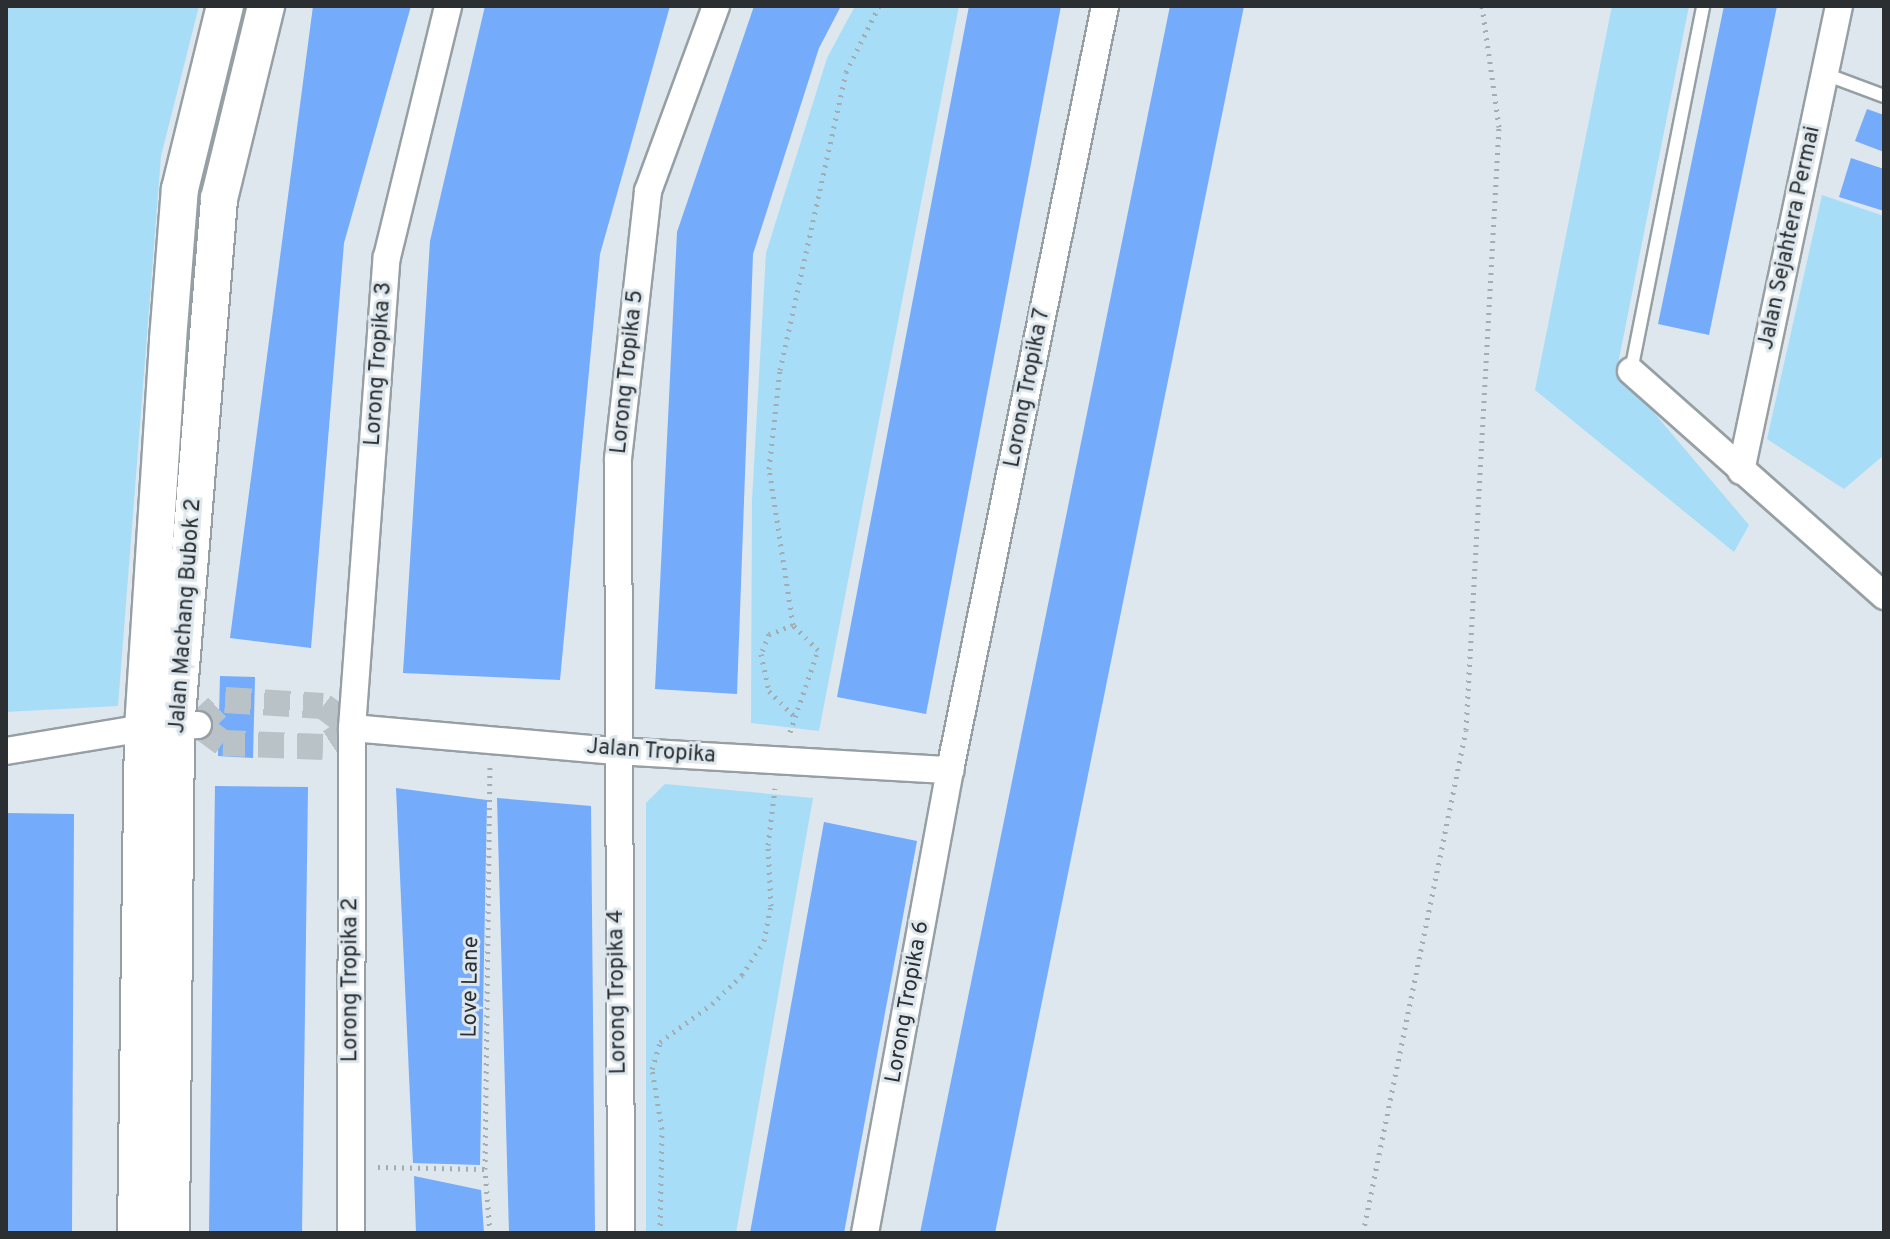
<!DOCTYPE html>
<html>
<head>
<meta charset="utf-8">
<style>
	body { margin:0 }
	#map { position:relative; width:1890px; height:1239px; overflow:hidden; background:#dde7ed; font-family:Overpass,sans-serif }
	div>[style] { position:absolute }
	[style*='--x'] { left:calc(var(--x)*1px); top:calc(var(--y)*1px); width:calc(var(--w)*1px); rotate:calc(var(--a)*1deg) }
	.green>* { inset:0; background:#a8ddf8 }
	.building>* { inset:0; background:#74abfa }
	.street-tunnel>* { height:26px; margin-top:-13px; transform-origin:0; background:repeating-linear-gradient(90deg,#b9c2c7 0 26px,transparent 0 39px) }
	.path>* { height:5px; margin-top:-2.5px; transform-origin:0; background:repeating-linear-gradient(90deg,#a3acb0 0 2px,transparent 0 8px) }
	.roads { filter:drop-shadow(2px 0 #969fa4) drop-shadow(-2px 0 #969fa4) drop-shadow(0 2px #969fa4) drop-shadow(0 -2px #969fa4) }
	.lane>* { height:12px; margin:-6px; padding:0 6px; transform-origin:6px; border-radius:6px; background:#fff }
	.street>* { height:26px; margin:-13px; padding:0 13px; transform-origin:13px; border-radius:13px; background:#fff }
	.secondary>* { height:36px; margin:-18px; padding:0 18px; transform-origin:18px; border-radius:18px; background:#fff }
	span { translate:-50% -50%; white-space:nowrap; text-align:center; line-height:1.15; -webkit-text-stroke:6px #dde7ed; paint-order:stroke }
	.street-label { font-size:22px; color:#2b2f31 }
	.frame { position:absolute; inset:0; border:8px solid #2b2f31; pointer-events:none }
</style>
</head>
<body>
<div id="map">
	<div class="green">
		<div style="clip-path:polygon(6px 6px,199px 6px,161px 156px,118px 706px,6px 712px)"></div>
		<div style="clip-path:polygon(855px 6px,959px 6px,819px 731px,751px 723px,752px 500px,766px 253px,827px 58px)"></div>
		<div style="clip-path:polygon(1612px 6px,1689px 6px,1617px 369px,1749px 525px,1734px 552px,1535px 390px)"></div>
		<div style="clip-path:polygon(1822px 195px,1884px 216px,1884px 455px,1844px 489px,1767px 439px)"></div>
		<div style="clip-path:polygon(665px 784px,813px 798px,736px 1233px,646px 1233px,646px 803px)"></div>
	</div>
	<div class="building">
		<div style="clip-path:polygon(313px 6px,411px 6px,344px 243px,311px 648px,230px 638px)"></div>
		<div style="clip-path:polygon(485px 6px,670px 6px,600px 254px,560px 680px,403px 673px,430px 241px)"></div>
		<div style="clip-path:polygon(754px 6px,841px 6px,819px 48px,753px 254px,737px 694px,655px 689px,677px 232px)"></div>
		<div style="clip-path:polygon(969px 6px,1061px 6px,926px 714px,837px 697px)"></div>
		<div style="clip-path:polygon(1170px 6px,1244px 6px,995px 1233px,920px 1233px)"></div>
		<div style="clip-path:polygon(1724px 6px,1777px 6px,1709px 335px,1658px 324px)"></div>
		<div style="clip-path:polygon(1867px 109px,1884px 115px,1884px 152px,1855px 141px)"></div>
		<div style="clip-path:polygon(1851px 158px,1884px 169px,1884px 211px,1839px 197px)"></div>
		<div style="clip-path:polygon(220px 676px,255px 677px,253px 758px,218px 756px)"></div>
		<div style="clip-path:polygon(215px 786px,308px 787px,302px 1233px,209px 1233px)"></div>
		<div style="clip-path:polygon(396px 788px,487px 800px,480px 1165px,413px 1163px)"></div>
		<div style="clip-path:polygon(497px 798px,591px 806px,595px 1233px,509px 1233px)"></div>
		<div style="clip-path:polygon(6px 813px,74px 814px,72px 1232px,6px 1232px)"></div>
		<div style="clip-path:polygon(824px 822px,917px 841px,844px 1233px,750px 1233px)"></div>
		<div style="clip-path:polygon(414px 1176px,481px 1190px,484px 1233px,416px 1233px)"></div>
	</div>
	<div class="street-tunnel">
		<div style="--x:225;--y:700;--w:98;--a:3.5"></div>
		<div style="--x:323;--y:706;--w:36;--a:37"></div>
		<div style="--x:352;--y:728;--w:35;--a:147"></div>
		<div style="--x:323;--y:747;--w:100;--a:-177.7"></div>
		<div style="--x:223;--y:743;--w:31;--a:-144"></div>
		<div style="--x:198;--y:725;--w:37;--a:-43"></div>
	</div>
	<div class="path">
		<div style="--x:793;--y:625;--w:26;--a:159"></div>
		<div style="--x:769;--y:634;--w:22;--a:112"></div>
		<div style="--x:761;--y:654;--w:38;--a:78"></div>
		<div style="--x:769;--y:691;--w:38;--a:45"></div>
		<div style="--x:790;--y:732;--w:87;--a:-71.1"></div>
		<div style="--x:818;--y:650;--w:35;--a:-135"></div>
		<div style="--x:793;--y:625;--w:158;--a:-98.7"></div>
		<div style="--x:769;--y:469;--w:100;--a:-83.7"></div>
		<div style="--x:780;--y:370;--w:305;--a:-77.5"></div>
		<div style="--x:846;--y:72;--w:74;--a:-63.4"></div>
		<div style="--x:378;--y:1167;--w:107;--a:1.1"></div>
		<div style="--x:490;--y:1233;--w:64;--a:-94.5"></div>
		<div style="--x:485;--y:1169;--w:404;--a:-89.3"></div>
		<div style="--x:660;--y:1233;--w:104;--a:-88.9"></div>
		<div style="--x:662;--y:1129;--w:61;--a:-99.5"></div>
		<div style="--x:652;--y:1069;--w:28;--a:-73"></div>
		<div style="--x:660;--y:1042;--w:64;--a:-36.2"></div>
		<div style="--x:712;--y:1004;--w:42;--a:-44"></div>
		<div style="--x:742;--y:975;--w:40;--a:-57.1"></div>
		<div style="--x:764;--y:941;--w:36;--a:-79"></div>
		<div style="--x:771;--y:906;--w:61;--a:-92.8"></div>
		<div style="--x:768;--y:845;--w:57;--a:-83"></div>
		<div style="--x:1363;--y:1233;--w:513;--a:-78.43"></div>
		<div style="--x:1466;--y:730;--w:604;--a:-86.87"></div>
		<div style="--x:1499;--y:127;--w:122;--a:-98"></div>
	</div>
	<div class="roads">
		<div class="lane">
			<div style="--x:1825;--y:74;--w:63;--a:20.4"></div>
			<div style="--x:1631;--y:371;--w:372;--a:-78.8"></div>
		</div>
		<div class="street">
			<div style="--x:1631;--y:371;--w:339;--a:41.6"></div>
			<div style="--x:1741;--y:471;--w:475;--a:-78.1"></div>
			<div style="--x:352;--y:728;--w:265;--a:5"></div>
			<div style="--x:616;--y:751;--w:335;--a:3.3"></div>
			<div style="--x:6;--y:751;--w:139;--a:-9.5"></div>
			<div style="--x:143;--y:728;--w:55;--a:-3.1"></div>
			<div style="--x:351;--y:1233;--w:505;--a:-89.89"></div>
			<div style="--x:352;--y:728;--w:472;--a:-85.8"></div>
			<div style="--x:387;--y:257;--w:258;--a:-76.3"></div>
			<div style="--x:621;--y:1233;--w:774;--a:-90.22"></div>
			<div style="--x:618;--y:459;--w:270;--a:-83.6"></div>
			<div style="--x:648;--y:191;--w:197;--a:-69.8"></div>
			<div style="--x:865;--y:1233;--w:471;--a:-79.6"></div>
			<div style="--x:950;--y:770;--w:780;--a:-78.53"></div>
		</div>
		<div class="secondary">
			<div style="--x:136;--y:1233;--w:505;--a:-89.21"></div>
			<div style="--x:143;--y:728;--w:389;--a:-86.3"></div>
			<div style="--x:168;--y:340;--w:151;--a:-85.5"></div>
			<div style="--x:180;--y:189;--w:188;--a:-76.2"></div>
			<div style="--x:171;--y:1233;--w:505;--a:-89.43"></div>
			<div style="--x:176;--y:728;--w:531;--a:-85.35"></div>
			<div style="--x:219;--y:199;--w:199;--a:-76.3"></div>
		</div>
	</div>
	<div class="street-label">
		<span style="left:1790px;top:238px;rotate:-78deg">Jalan Sejahtera Permai</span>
		<span style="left:379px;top:364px;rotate:-86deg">Lorong Tropika 3</span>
		<span style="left:628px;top:372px;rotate:-84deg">Lorong Tropika 5</span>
		<span style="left:1028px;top:388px;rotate:-79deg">Lorong Tropika 7</span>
		<span style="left:186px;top:616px;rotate:-86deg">Jalan Machang Bubok 2</span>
		<span style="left:651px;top:752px;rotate:4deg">Jalan Tropika</span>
		<span style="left:351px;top:980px;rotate:-90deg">Lorong Tropika 2</span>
		<span style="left:471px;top:987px;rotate:-89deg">Love Lane</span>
		<span style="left:618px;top:992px;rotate:-91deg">Lorong Tropika 4</span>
		<span style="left:908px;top:1002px;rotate:-80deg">Lorong Tropika 6</span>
	</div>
	<div class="frame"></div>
</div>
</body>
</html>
